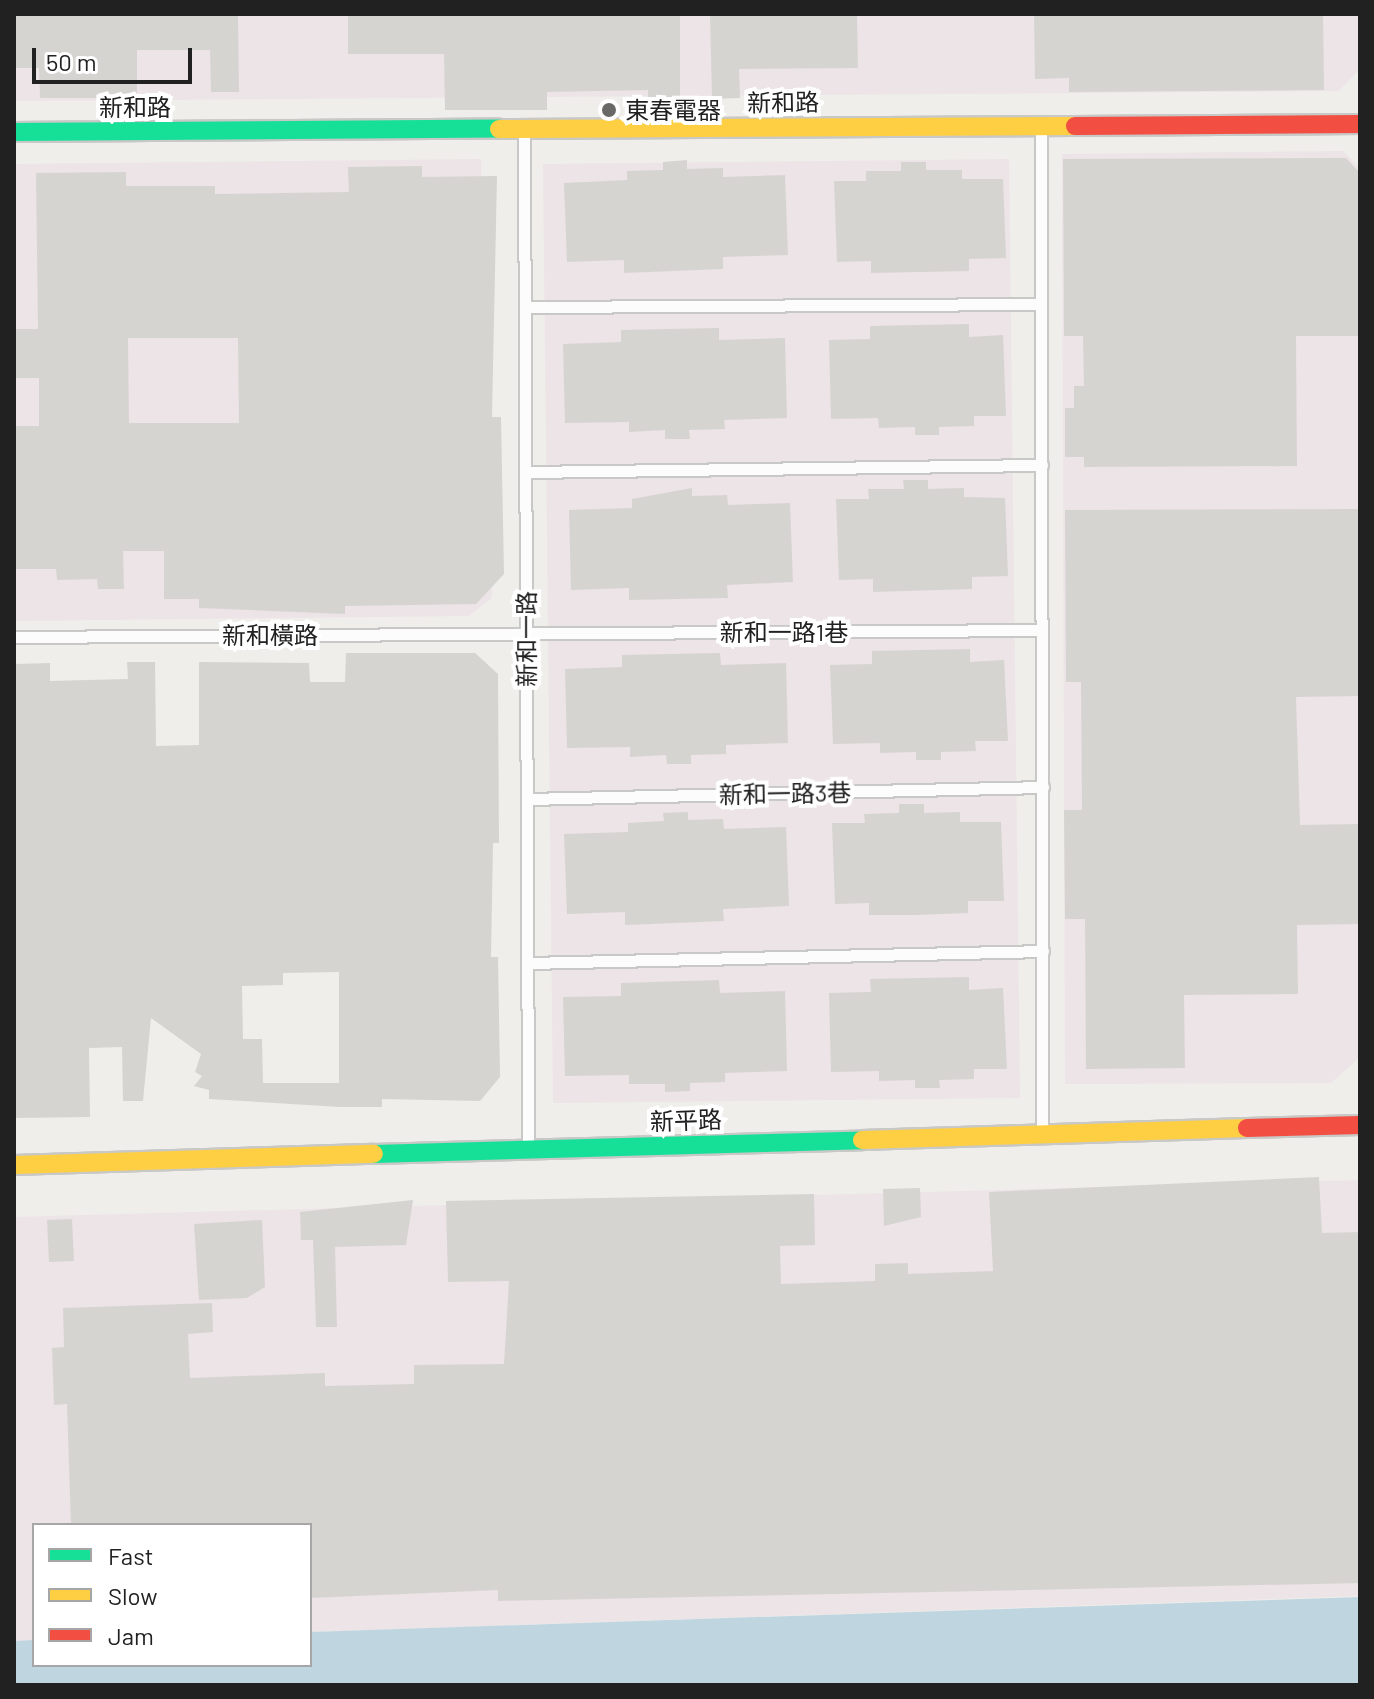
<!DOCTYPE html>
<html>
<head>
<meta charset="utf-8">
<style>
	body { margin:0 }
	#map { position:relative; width:1374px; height:1699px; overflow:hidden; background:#efeeea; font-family:Barlow,"Noto Sans TC",sans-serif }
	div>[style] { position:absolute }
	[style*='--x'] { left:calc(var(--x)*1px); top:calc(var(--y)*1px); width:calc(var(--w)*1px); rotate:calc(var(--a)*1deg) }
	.industrial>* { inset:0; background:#ece4e7 }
	.water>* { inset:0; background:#bfd6e1 }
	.building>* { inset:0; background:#d6d4d1 }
	.roads { filter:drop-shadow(2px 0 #c8c8c6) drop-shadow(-2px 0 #c8c8c6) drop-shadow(0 2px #c8c8c6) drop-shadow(0 -2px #c8c8c6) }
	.lane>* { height:11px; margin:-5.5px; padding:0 5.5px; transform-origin:5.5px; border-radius:5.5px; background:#fdfcfc }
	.fast>* { height:18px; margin:-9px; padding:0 9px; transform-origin:9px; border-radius:9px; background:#16e098 }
	.slow>* { height:18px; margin:-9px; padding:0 9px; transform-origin:9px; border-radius:9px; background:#ffcf43 }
	.jam>* { height:18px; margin:-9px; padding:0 9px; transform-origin:9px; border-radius:9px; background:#f24e42 }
	.dots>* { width:22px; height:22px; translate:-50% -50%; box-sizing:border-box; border:4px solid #fff; border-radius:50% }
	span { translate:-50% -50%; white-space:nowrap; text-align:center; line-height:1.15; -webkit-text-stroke:8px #fff; paint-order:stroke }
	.street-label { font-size:24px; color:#212121 }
	.poi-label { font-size:24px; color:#212121 }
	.left { translate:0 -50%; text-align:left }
	.frame { position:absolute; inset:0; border:16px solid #212121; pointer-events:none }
	.legend { position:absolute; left:32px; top:1523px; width:280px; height:144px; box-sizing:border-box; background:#fff; border:2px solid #a6a6a6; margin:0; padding:10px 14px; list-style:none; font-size:24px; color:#212121 }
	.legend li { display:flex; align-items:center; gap:16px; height:40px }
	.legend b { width:40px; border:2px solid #a6a6a6 }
	.scale { position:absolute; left:32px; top:48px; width:160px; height:36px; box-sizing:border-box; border:4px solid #212121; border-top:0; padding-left:10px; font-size:24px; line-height:28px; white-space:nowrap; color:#212121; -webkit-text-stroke:6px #fff; paint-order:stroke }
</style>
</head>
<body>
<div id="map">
	<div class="industrial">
		<div style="clip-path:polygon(14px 14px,1360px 14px,1360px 69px,1339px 91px,14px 101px)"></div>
		<div style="clip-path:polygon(1343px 151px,1360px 168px,1360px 1057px,1331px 1083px,1065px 1084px,1062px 154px)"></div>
		<div style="clip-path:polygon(481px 159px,492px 598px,469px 616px,14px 621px,14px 164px)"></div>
		<div style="clip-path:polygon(1009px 159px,1020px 1098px,553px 1103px,543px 164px)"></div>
		<div style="clip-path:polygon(1360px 1180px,1360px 1596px,310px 1632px,310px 1525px,34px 1525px,34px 1640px,14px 1641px,14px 1217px)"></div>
	</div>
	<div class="water">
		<div style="clip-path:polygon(1360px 1597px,1360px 1685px,14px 1685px,14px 1641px,34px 1640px,34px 1665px,310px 1665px,310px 1632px)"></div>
	</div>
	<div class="building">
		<div style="clip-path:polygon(14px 14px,238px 14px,239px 92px,211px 92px,210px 50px,137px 50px,137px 98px,40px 98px,39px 68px,14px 68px)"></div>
		<div style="clip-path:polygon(348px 14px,680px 14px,680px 98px,648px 98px,648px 90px,547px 92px,547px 110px,445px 110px,444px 54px,348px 54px)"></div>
		<div style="clip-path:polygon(710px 14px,857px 14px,858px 68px,739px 69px,740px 98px,712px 99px)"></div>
		<div style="clip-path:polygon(1034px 14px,1323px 14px,1324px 90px,1069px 92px,1069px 78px,1035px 79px)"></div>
		<div style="clip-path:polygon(1346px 158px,1360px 173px,1360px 336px,1296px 336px,1297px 466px,1084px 467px,1084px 457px,1065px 457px,1065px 408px,1074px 408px,1074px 386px,1084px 386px,1083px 336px,1064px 336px,1063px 159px)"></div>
		<div style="clip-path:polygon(687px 160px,687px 169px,723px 168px,723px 177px,785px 175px,788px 255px,723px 257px,723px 269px,624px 273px,624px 260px,567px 262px,564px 183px,627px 180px,627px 171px,663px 170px,663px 162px)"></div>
		<div style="clip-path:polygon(901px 162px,926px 162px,926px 170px,962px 170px,962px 179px,1003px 179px,1006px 258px,969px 259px,969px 271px,871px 273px,871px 261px,837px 262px,834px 181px,866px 181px,866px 171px,901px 171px)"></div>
		<div style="clip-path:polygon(evenodd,422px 166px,422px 177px,497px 176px,492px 417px,501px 417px,504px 574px,476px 604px,345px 606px,345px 614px,199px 608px,199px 599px,164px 599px,164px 551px,123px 551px,124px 589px,98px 589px,97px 579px,57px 580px,56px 569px,14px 569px,14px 426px,39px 426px,39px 378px,14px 378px,14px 329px,38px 329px,36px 173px,126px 172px,126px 186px,215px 186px,215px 194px,349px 192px,348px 167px,422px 166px,128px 338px,238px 338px,239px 423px,129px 423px,128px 338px)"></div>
		<div style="clip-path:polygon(969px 324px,969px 337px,1003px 335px,1006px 416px,974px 416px,974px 426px,939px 427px,939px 435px,915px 435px,915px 427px,879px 428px,878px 418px,831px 419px,829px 340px,870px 339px,870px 326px)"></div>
		<div style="clip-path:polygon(719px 328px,719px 340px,785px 338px,787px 418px,724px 420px,725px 429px,689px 430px,690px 439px,665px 439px,665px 430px,629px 432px,629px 422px,565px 423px,563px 344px,621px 342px,621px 330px)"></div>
		<div style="clip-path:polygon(903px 480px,928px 480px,928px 489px,964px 488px,964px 497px,1005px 498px,1008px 576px,972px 577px,972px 589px,873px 592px,873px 579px,839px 580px,836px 499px,869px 499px,868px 489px,904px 489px)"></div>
		<div style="clip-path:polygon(692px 488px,692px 496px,727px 495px,728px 505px,790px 503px,793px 582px,727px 585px,728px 598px,629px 600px,629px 588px,571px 590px,569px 510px,632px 508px,632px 499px)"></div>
		<div style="clip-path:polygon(1360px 509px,1360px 696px,1296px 697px,1300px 825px,1360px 824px,1360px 924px,1297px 925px,1298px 994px,1184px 995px,1185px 1068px,1086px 1069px,1085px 919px,1065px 919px,1064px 810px,1082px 810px,1081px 682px,1066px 682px,1065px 510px)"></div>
		<div style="clip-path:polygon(970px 649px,970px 662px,1004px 660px,1008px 741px,975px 741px,976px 751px,941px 752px,941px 760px,916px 760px,916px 752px,880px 753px,880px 743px,833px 744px,830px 665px,872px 664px,872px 651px)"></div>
		<div style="clip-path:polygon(evenodd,346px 653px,475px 653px,498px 674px,499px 843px,493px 843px,491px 957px,498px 957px,500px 1077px,480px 1101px,382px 1099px,382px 1107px,340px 1107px,209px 1099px,209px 1090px,194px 1086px,202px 1076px,195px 1072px,201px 1054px,151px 1018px,143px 1101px,123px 1101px,122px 1047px,89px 1048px,90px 1117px,14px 1118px,14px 664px,50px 663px,50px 681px,128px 679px,127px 662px,155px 662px,156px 746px,199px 745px,199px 662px,309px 663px,310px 682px,345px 682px,346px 653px,339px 972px,339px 1083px,263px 1083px,262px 1039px,243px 1039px,242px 986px,283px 985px,283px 973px,339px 972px)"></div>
		<div style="clip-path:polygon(720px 653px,721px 665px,786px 663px,788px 743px,726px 745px,726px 754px,691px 755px,691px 764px,667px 764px,666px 755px,630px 757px,630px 747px,567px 748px,565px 669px,622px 667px,622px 655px)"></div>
		<div style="clip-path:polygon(899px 804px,924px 804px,924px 813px,960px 812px,960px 822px,1001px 822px,1004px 901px,968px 901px,968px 913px,915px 915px,869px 915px,869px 903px,835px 904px,832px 823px,865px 823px,864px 814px,899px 813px)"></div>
		<div style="clip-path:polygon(688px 812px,688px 820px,723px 819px,724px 829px,786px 827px,789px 906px,723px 909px,724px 921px,625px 925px,625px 912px,567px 914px,564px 834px,628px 832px,628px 823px,664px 821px,663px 813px)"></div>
		<div style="clip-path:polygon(969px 977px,969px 990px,1003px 988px,1007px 1069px,974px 1069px,974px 1079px,939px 1080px,940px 1088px,915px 1088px,915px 1080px,879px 1081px,879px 1071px,831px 1072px,829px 993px,871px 992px,870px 979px)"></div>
		<div style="clip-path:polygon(719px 980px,720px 993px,785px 991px,787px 1071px,725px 1073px,725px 1082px,690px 1083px,690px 1091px,665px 1092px,665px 1084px,629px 1084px,629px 1075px,565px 1076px,563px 997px,621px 996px,621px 983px)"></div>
		<div style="clip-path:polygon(1319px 1177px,1322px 1233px,1360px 1232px,1360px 1583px,498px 1601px,498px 1590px,310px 1598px,310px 1525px,71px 1525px,67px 1404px,54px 1405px,52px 1348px,64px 1347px,63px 1308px,212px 1303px,213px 1332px,188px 1334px,190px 1378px,325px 1373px,325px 1386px,414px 1384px,414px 1365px,504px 1364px,509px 1281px,448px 1282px,446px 1201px,814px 1194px,815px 1245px,780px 1246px,781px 1284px,875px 1281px,875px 1264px,908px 1263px,908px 1274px,993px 1271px,989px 1192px)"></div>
		<div style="clip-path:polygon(920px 1188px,921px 1217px,884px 1226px,883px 1189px)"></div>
		<div style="clip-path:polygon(413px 1200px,406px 1245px,335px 1247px,337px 1327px,316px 1327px,313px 1240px,301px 1240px,300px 1212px)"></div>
		<div style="clip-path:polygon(72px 1219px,74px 1261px,49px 1262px,47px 1220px)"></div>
		<div style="clip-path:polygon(262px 1220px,265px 1287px,247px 1298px,199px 1300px,194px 1224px)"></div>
	</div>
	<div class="roads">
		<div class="lane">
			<div style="--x:1041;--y:128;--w:1003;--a:89.94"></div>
			<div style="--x:524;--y:133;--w:1015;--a:89.77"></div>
			<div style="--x:525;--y:307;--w:516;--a:-0.33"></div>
			<div style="--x:526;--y:472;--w:516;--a:-0.78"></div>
			<div style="--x:14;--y:637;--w:1028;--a:-0.39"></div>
			<div style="--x:527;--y:799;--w:516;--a:-1.33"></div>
			<div style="--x:528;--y:963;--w:515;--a:-1.33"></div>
		</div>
		<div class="fast">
			<div style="--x:14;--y:132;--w:485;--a:-0.4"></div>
			<div style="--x:374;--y:1154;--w:488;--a:-1.6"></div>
		</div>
		<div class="slow">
			<div style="--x:499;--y:129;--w:576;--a:-0.3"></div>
			<div style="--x:862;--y:1140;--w:385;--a:-1.8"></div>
			<div style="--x:14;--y:1165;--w:360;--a:-1.8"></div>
		</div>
		<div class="jam">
			<div style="--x:1075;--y:126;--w:285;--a:-0.4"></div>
			<div style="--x:1247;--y:1128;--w:113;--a:-1.5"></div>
		</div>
	</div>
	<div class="dots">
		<div style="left:609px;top:110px;background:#696967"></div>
	</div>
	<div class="street-label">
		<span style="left:783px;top:102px;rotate:-1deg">新和路</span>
		<span style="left:135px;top:107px">新和路</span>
		<span style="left:784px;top:632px">新和一路1巷</span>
		<span style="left:270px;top:635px">新和橫路</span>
		<span style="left:526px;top:639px;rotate:-90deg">新和一路</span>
		<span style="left:785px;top:793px;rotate:-1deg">新和一路3巷</span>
		<span style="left:686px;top:1120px;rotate:-2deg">新平路</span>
	</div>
	<div class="poi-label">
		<span class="left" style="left:625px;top:110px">東春電器</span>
	</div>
	<div class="frame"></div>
	<ul class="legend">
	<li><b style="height:10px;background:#16e098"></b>Fast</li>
	<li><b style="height:10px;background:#ffcf43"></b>Slow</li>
	<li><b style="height:10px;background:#f24e42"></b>Jam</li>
	</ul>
	<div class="scale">50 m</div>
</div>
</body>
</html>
